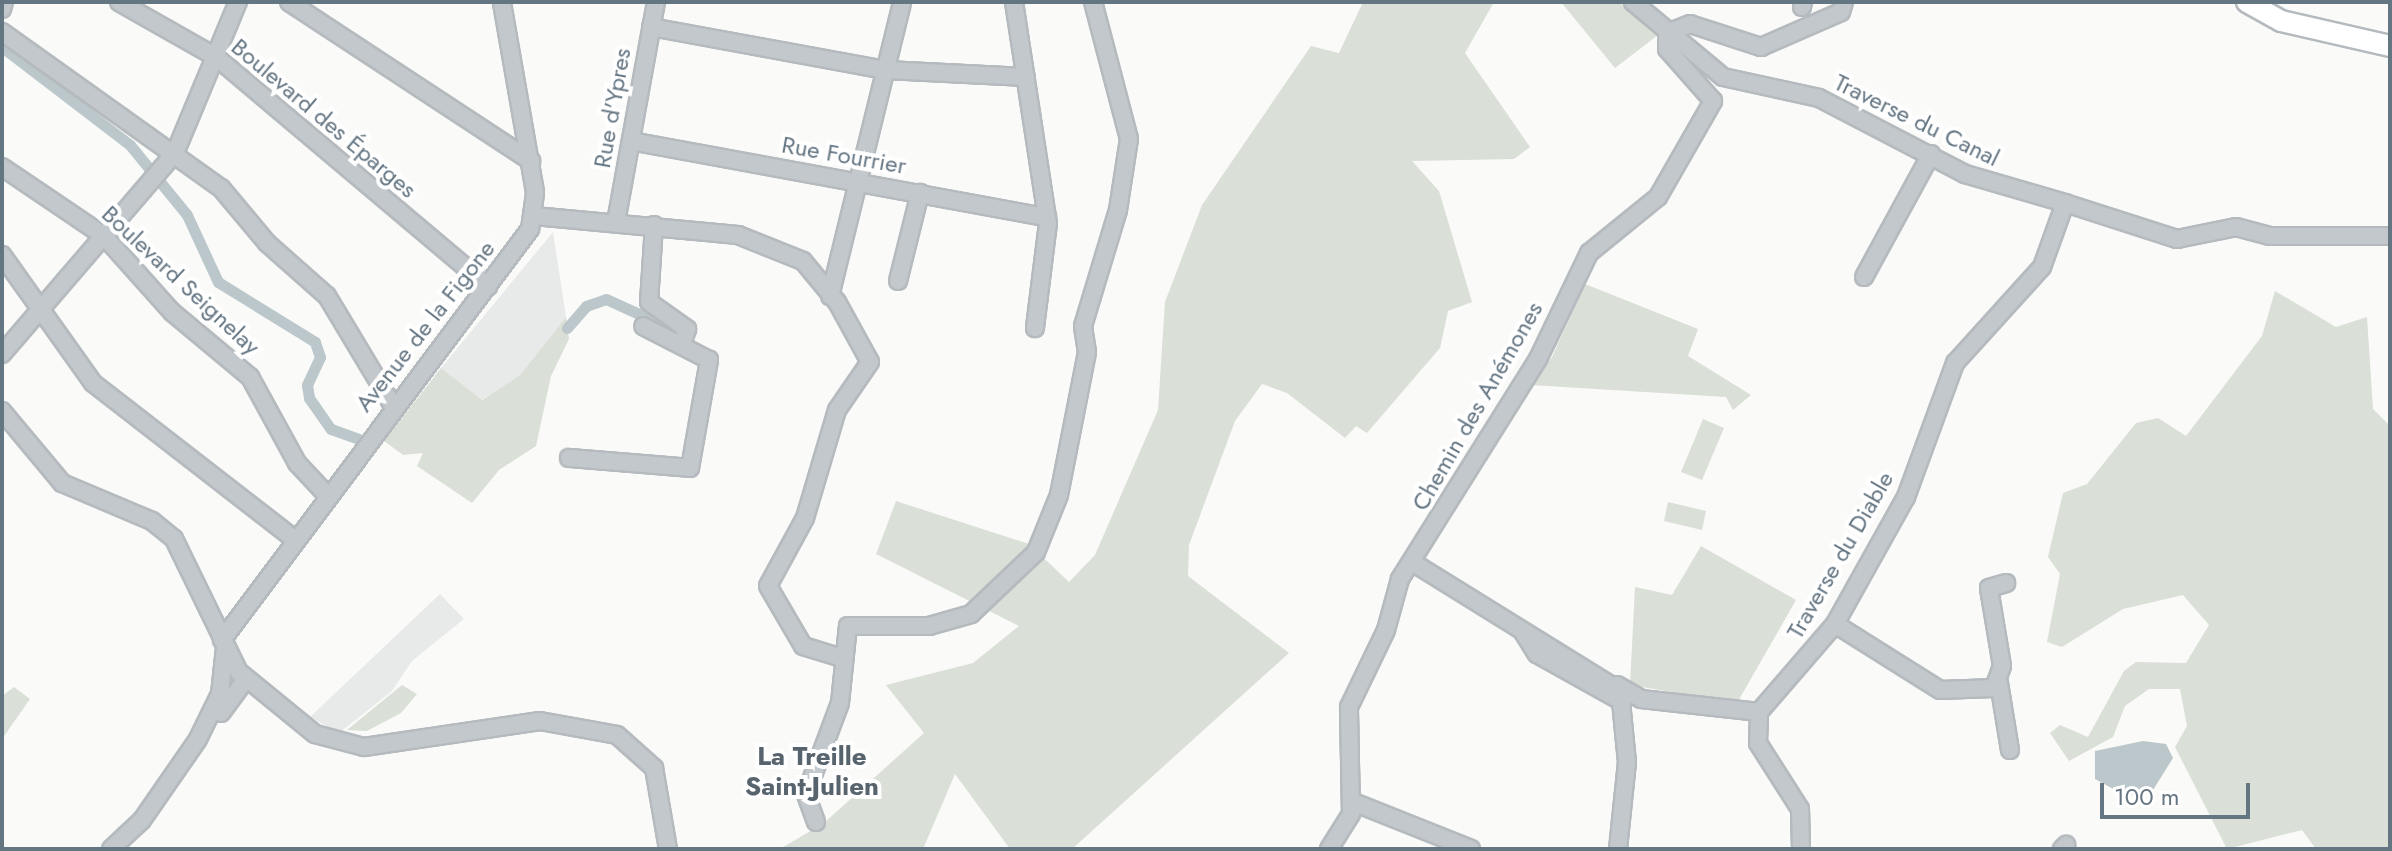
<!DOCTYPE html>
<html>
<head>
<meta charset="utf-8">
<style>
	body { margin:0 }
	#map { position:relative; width:2392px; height:851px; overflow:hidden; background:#fafaf8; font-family:Jost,sans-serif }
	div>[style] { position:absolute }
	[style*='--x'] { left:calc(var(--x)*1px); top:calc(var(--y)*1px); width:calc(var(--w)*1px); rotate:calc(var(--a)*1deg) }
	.built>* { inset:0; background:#e8e9e9 }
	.green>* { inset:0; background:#dadfd7 }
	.water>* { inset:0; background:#bbc7cb }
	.canal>* { height:11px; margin:-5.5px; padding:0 5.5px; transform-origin:5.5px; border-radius:5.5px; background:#bbc7cb }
	.roads { filter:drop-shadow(2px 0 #b5babe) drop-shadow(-2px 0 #b5babe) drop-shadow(0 2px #b5babe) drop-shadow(0 -2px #b5babe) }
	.minor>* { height:16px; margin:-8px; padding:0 8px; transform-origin:8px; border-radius:8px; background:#c3c8cc }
	.major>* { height:20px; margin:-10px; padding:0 10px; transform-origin:10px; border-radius:10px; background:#fff }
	span { translate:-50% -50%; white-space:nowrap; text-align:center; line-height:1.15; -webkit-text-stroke:8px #fff; paint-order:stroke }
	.street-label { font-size:24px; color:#657683 }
	.neighbourhood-label { font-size:26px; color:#57646e; font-weight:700 }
	.frame { position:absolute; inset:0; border:4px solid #657683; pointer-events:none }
	.scale { position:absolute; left:2100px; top:783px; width:150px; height:36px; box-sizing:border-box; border:4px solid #657683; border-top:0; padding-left:10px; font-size:24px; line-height:28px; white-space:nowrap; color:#657683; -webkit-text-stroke:6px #fff; paint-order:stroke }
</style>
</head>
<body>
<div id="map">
	<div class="built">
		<div style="clip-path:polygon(553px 232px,566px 317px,520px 375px,481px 400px,441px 368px)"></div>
		<div style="clip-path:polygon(440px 594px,464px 619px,412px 661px,392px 691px,339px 733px,310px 717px)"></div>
	</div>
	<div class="green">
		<div style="clip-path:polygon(1363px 2px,1494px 2px,1465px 53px,1530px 147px,1514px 159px,1412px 161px,1439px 191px,1472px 302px,1448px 311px,1440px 348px,1367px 433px,1356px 426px,1345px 438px,1287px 393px,1262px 384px,1235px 421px,1189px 545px,1188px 576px,1289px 653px,1072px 849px,1010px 849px,955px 774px,923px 849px,780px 849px,824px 823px,924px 733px,886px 685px,973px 663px,1019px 626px,876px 554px,896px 501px,1029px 544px,1069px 582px,1095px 555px,1158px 410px,1165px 302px,1202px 205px,1311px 46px,1339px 53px)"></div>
		<div style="clip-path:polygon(1561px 2px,1619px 2px,1658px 35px,1615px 68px)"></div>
		<div style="clip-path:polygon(1585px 284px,1698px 329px,1688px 356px,1751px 395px,1733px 410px,1726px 397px,1531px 385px,1552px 357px)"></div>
		<div style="clip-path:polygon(2275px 291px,2336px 327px,2367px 317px,2373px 409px,2390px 426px,2390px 849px,2316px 849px,2302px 830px,2227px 849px,2175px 747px,2187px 726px,2180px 689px,2149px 689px,2125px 706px,2113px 737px,2069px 761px,2050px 733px,2060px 725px,2088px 737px,2124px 671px,2136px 662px,2186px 663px,2209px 625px,2183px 595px,2123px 609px,2062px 647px,2047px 642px,2060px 574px,2048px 557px,2063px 493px,2087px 484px,2136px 423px,2158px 418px,2186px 436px,2262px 336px)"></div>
		<div style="clip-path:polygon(566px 317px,569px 339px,551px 376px,536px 446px,499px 470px,472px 503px,417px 466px,423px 453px,403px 455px,384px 441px,441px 368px,482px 400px,520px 375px)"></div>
		<div style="clip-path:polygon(1703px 419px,1724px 428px,1702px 480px,1681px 472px)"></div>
		<div style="clip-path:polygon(1668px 502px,1706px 511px,1702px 530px,1664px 521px)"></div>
		<div style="clip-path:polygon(1701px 546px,1796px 600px,1737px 703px,1630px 685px,1635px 587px,1672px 595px)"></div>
		<div style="clip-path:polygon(402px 685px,417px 694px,401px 713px,367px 731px,347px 730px)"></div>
		<div style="clip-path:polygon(14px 687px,30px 699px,2px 739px,2px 696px)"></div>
	</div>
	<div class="water">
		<div style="clip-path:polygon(2143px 741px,2166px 744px,2173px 758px,2153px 790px,2126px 796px,2095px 779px,2095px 751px)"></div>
	</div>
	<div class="canal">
		<div style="--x:2;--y:47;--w:161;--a:37.4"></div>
		<div style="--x:130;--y:145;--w:90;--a:50.8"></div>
		<div style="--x:187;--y:215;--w:74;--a:65.2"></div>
		<div style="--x:218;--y:282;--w:114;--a:31.7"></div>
		<div style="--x:315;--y:342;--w:16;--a:72"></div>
		<div style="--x:320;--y:357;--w:31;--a:115"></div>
		<div style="--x:307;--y:385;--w:13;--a:81"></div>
		<div style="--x:309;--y:398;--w:38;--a:55"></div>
		<div style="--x:331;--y:429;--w:41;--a:19.7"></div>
		<div style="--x:567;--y:328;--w:29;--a:-49"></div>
		<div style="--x:586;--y:306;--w:21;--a:-19"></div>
		<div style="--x:606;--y:299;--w:82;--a:24.4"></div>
	</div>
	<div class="roads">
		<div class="minor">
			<div style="--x:119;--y:2;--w:112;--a:29.6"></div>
			<div style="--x:216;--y:57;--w:356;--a:40.1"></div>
			<div style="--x:289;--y:2;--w:290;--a:33.3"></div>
			<div style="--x:1014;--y:2;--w:224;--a:81.3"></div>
			<div style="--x:1048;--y:223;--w:106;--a:97.1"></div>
			<div style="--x:1633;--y:2;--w:117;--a:39.8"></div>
			<div style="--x:1723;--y:77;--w:98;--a:12.3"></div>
			<div style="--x:1819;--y:98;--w:165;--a:27.5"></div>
			<div style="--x:1965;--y:174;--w:104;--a:16.2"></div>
			<div style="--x:1802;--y:7;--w:5;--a:-79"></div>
			<div style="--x:2;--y:9;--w:7;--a:-74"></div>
			<div style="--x:651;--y:27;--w:239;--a:10.4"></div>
			<div style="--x:886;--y:70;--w:140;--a:2.9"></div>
			<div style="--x:2;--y:32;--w:269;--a:35.5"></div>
			<div style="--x:221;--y:188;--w:72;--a:50.1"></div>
			<div style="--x:267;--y:243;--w:80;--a:41.5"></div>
			<div style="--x:327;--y:296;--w:128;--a:59"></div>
			<div style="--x:1667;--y:33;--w:25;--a:-21"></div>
			<div style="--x:1690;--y:24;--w:75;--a:17.9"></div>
			<div style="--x:1761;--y:47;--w:87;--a:-23.6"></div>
			<div style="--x:1841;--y:12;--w:10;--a:-73"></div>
			<div style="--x:631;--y:141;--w:423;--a:10.4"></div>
			<div style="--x:2;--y:167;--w:123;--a:34.1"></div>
			<div style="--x:104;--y:236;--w:102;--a:48.2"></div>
			<div style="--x:172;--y:312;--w:102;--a:39.8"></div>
			<div style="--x:250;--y:377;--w:98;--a:61.3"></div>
			<div style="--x:297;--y:463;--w:42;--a:46.9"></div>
			<div style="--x:534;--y:216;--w:205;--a:5.3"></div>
			<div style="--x:738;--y:235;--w:70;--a:21.8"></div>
			<div style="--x:803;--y:261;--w:53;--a:50.3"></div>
			<div style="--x:837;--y:302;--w:68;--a:61.2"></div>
			<div style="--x:870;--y:362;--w:58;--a:124.5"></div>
			<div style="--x:837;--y:410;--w:113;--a:106.5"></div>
			<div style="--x:805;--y:518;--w:77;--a:118.6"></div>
			<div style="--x:768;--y:586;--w:69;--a:59.7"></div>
			<div style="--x:803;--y:646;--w:38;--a:17"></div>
			<div style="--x:616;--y:222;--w:224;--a:-79.7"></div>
			<div style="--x:654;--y:225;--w:77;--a:93.7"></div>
			<div style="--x:649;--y:302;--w:47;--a:35.4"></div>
			<div style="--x:687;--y:329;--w:16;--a:108"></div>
			<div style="--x:2;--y:255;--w:157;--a:54.6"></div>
			<div style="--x:93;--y:383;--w:254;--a:37.8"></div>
			<div style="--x:1864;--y:277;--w:140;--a:-61.4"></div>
			<div style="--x:898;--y:281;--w:91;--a:-76"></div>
			<div style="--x:830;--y:296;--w:303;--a:-76.2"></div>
			<div style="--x:2;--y:354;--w:265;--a:-49.3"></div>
			<div style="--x:175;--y:153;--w:164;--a:-67.4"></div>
			<div style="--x:2;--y:411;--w:94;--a:50.2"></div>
			<div style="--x:62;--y:483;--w:98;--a:22.9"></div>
			<div style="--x:152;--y:521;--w:28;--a:39"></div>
			<div style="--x:174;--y:539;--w:148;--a:64"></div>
			<div style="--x:239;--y:672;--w:98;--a:39.2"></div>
			<div style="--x:315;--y:734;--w:51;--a:14.9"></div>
			<div style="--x:364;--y:747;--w:178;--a:-8.4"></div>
			<div style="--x:540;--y:721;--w:78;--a:10.3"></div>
			<div style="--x:617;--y:735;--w:50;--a:41.7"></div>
			<div style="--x:654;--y:768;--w:82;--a:80.2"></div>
			<div style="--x:569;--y:458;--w:121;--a:4.7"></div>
			<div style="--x:690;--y:468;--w:110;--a:-80"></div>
			<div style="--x:709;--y:360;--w:74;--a:-152.7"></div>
			<div style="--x:1412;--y:562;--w:245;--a:31.8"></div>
			<div style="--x:1620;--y:691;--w:71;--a:84.4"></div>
			<div style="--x:1627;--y:762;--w:87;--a:95.9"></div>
			<div style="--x:1835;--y:624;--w:124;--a:32.2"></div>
			<div style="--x:1940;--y:690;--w:54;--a:-2.1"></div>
			<div style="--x:1994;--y:688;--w:23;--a:-70"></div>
			<div style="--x:2002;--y:666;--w:79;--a:-99.5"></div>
			<div style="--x:1989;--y:588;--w:18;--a:-16"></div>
			<div style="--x:1523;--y:632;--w:26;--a:58"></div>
			<div style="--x:1537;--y:654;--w:98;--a:29.2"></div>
			<div style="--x:222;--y:640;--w:514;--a:-53.15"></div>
			<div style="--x:530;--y:229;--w:37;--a:-82"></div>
			<div style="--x:535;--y:192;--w:193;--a:-99.9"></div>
			<div style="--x:1999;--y:683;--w:68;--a:80.7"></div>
			<div style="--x:1617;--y:685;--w:28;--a:30"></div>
			<div style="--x:1641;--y:699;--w:119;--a:6.3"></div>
			<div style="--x:221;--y:713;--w:42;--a:-53.7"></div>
			<div style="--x:1353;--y:802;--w:127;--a:21.7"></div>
			<div style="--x:816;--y:822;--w:30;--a:-110"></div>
			<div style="--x:806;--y:794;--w:97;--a:-69.5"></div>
			<div style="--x:840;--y:703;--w:77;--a:-84.1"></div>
			<div style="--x:848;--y:626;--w:81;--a:0"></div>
			<div style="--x:929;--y:626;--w:44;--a:-15.9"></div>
			<div style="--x:971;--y:614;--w:90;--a:-43.6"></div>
			<div style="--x:1036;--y:552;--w:61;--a:-68"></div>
			<div style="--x:1059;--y:495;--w:146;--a:-78.9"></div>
			<div style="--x:1087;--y:352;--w:26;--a:-99"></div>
			<div style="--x:1083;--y:326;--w:121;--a:-73.2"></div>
			<div style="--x:1118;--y:210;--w:72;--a:-81.2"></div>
			<div style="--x:1129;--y:139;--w:142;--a:-104.7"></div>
			<div style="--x:111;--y:849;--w:42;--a:-43.1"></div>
			<div style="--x:142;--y:820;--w:98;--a:-55.3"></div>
			<div style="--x:198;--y:739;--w:50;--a:-63.9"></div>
			<div style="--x:220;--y:694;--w:47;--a:-83.9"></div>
			<div style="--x:1329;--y:849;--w:41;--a:-57.8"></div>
			<div style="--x:1351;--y:814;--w:107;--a:-91.1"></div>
			<div style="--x:1349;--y:707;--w:85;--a:-64.3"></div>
			<div style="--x:1386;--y:630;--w:53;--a:-74.6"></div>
			<div style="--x:1400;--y:579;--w:260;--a:-57.9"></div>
			<div style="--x:1538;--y:359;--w:118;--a:-64.3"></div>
			<div style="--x:1589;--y:253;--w:89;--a:-39.1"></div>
			<div style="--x:1658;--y:197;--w:111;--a:-60.2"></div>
			<div style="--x:1713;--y:101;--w:69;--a:-131.5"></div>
			<div style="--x:1667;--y:49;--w:16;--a:-90"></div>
			<div style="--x:1801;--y:849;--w:40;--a:-91.4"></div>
			<div style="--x:1800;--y:809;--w:78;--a:-122.5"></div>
			<div style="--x:1758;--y:743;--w:31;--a:-88"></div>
			<div style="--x:1759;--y:712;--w:116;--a:-49.2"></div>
			<div style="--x:1835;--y:624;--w:145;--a:-60.8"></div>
			<div style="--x:1906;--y:497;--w:143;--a:-69.9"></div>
			<div style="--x:1955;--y:363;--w:130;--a:-47.8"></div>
			<div style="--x:2042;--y:267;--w:68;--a:-70.2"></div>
			<div style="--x:2065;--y:203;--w:118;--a:17.8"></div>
			<div style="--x:2177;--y:239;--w:60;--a:-11.5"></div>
			<div style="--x:2236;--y:227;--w:35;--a:15"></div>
			<div style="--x:2270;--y:236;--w:120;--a:0"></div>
			<div style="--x:2062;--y:849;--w:6;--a:-45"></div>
		</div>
		<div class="major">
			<div style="--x:2247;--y:2;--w:39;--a:29"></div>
			<div style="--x:2281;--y:21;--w:112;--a:12.9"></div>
		</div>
	</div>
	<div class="street-label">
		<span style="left:612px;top:108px;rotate:-80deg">Rue d'Ypres</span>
		<span style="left:324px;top:118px;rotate:40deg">Boulevard des Éparges</span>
		<span style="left:1917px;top:120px;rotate:26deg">Traverse du Canal</span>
		<span style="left:844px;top:155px;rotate:10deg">Rue Fourrier</span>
		<span style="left:181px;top:280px;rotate:43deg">Boulevard Seignelay</span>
		<span style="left:425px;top:326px;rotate:-52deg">Avenue de la Figone</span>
		<span style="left:1477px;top:406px;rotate:-60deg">Chemin des Anémones</span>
		<span style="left:1840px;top:555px;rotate:-60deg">Traverse du Diable</span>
	</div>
	<div class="neighbourhood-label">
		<span style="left:812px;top:772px">La Treille<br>Saint-Julien</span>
	</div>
	<div class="frame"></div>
	<div class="scale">100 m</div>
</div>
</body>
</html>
